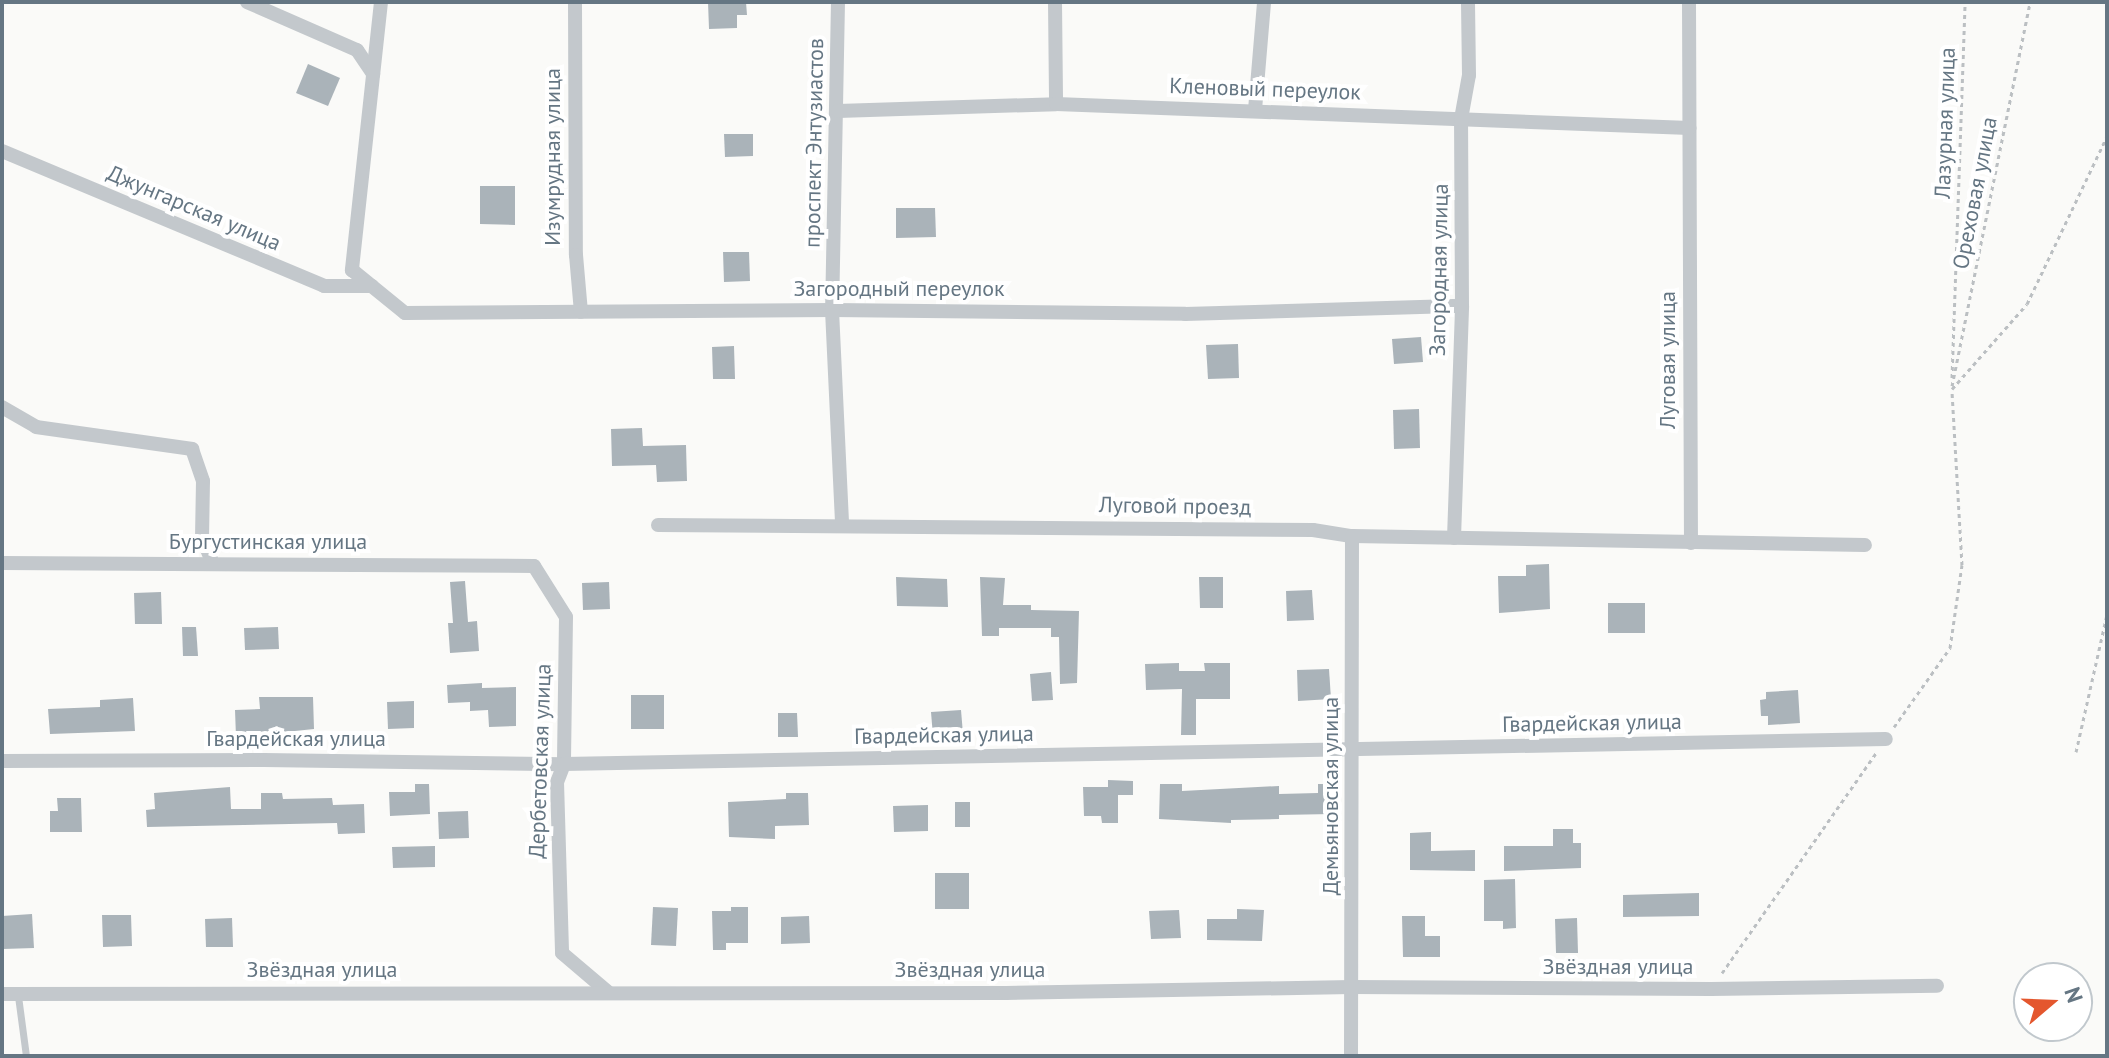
<!DOCTYPE html>
<html>
<head>
<meta charset="utf-8">
<style>
	body { margin:0 }
	#map { position:relative; width:2109px; height:1058px; overflow:hidden; background:#fafaf8; font-family:"PT Sans",sans-serif }
	div>[style] { position:absolute }
	[style*='--x'] { left:calc(var(--x)*1px); top:calc(var(--y)*1px); width:calc(var(--w)*1px); rotate:calc(var(--a)*1deg) }
	.building>* { inset:0; background:#aab3b9 }
	.path>* { height:3px; margin-top:-1.5px; transform-origin:0; background:repeating-linear-gradient(90deg,#bbbfc2 0 4px,transparent 0 8px) }
	.lane>* { height:7px; margin:-3.5px; padding:0 3.5px; transform-origin:3.5px; border-radius:3.5px; background:#c3c8cc }
	.street>* { height:14px; margin:-7px; padding:0 7px; transform-origin:7px; border-radius:7px; background:#c3c8cc }
	span { translate:-50% -50%; white-space:nowrap; text-align:center; line-height:1.15; -webkit-text-stroke:8px #fff; paint-order:stroke }
	.street-label { font-size:22px; color:#657683 }
	.frame { position:absolute; inset:0; border:4px solid #657683; pointer-events:none }
	.north { position:absolute; left:2013px; top:962px; width:80px; height:80px; box-sizing:border-box; background:#fff; border:2px solid #c1c8cd; border-radius:50%; rotate:71deg; font-size:22px; font-weight:700; line-height:32px; text-align:center; color:#657683 }
	.north::after { content:''; display:block; margin:auto; width:28px; height:36px; background:#e4572e; clip-path:polygon(50% 0,100% 100%,50% 72%,0 100%) }
</style>
</head>
<body>
<div id="map">
	<div class="building">
		<div style="clip-path:polygon(708px 2px,746px 2px,747px 15px,737px 15px,737px 28px,709px 29px)"></div>
		<div style="clip-path:polygon(308px 64px,340px 78px,328px 106px,296px 93px)"></div>
		<div style="clip-path:polygon(724px 134px,753px 134px,753px 156px,725px 157px)"></div>
		<div style="clip-path:polygon(480px 186px,515px 186px,515px 225px,480px 224px)"></div>
		<div style="clip-path:polygon(896px 208px,935px 208px,936px 237px,896px 238px)"></div>
		<div style="clip-path:polygon(723px 252px,749px 252px,750px 281px,724px 282px)"></div>
		<div style="clip-path:polygon(1421px 337px,1423px 362px,1394px 364px,1392px 339px)"></div>
		<div style="clip-path:polygon(1238px 344px,1239px 378px,1208px 379px,1206px 345px)"></div>
		<div style="clip-path:polygon(734px 346px,735px 379px,713px 379px,712px 347px)"></div>
		<div style="clip-path:polygon(1419px 409px,1420px 448px,1394px 449px,1393px 410px)"></div>
		<div style="clip-path:polygon(642px 428px,643px 446px,686px 445px,687px 481px,657px 482px,656px 465px,612px 466px,611px 429px)"></div>
		<div style="clip-path:polygon(1549px 564px,1550px 609px,1499px 613px,1498px 576px,1526px 576px,1526px 565px)"></div>
		<div style="clip-path:polygon(896px 577px,947px 579px,948px 607px,897px 606px)"></div>
		<div style="clip-path:polygon(980px 577px,1005px 578px,1003px 605px,1031px 605px,1031px 610px,1079px 611px,1077px 683px,1060px 684px,1059px 637px,1051px 637px,1051px 628px,999px 628px,999px 636px,982px 636px)"></div>
		<div style="clip-path:polygon(1199px 577px,1223px 577px,1223px 608px,1200px 608px)"></div>
		<div style="clip-path:polygon(465px 581px,468px 622px,477px 621px,479px 651px,450px 653px,448px 623px,453px 623px,450px 582px)"></div>
		<div style="clip-path:polygon(609px 582px,610px 609px,583px 610px,582px 583px)"></div>
		<div style="clip-path:polygon(1312px 590px,1314px 620px,1287px 621px,1286px 591px)"></div>
		<div style="clip-path:polygon(161px 592px,162px 624px,135px 624px,134px 593px)"></div>
		<div style="clip-path:polygon(1608px 603px,1645px 603px,1645px 633px,1608px 633px)"></div>
		<div style="clip-path:polygon(182px 627px,196px 627px,198px 656px,183px 656px)"></div>
		<div style="clip-path:polygon(278px 627px,279px 649px,245px 650px,244px 628px)"></div>
		<div style="clip-path:polygon(1179px 663px,1179px 671px,1205px 671px,1204px 663px,1230px 663px,1230px 699px,1196px 699px,1196px 735px,1181px 735px,1182px 689px,1146px 690px,1145px 664px)"></div>
		<div style="clip-path:polygon(1329px 669px,1331px 699px,1298px 701px,1297px 670px)"></div>
		<div style="clip-path:polygon(1051px 672px,1053px 700px,1032px 701px,1030px 674px)"></div>
		<div style="clip-path:polygon(482px 683px,482px 688px,516px 687px,516px 726px,489px 727px,488px 710px,470px 711px,470px 702px,448px 703px,447px 685px)"></div>
		<div style="clip-path:polygon(1798px 690px,1800px 723px,1768px 725px,1768px 716px,1761px 716px,1760px 700px,1766px 699px,1766px 692px)"></div>
		<div style="clip-path:polygon(631px 695px,664px 695px,664px 729px,631px 729px)"></div>
		<div style="clip-path:polygon(259px 697px,313px 697px,314px 729px,236px 737px,235px 710px,260px 709px)"></div>
		<div style="clip-path:polygon(133px 698px,135px 731px,50px 734px,48px 709px,100px 707px,100px 700px)"></div>
		<div style="clip-path:polygon(414px 701px,414px 728px,388px 729px,387px 702px)"></div>
		<div style="clip-path:polygon(961px 710px,963px 734px,933px 736px,931px 712px)"></div>
		<div style="clip-path:polygon(778px 713px,797px 713px,798px 737px,778px 737px)"></div>
		<div style="clip-path:polygon(1108px 780px,1133px 781px,1133px 795px,1118px 795px,1118px 823px,1102px 823px,1101px 816px,1084px 816px,1083px 787px,1108px 787px)"></div>
		<div style="clip-path:polygon(415px 784px,429px 784px,430px 814px,390px 816px,389px 792px,415px 792px)"></div>
		<div style="clip-path:polygon(1160px 784px,1182px 784px,1182px 791px,1279px 786px,1279px 794px,1318px 793px,1318px 784px,1332px 784px,1332px 814px,1279px 815px,1279px 819px,1231px 820px,1231px 823px,1159px 819px)"></div>
		<div style="clip-path:polygon(230px 787px,231px 809px,261px 809px,261px 793px,282px 793px,283px 799px,332px 798px,333px 805px,364px 804px,365px 833px,338px 834px,337px 823px,147px 827px,146px 810px,155px 809px,154px 793px)"></div>
		<div style="clip-path:polygon(786px 793px,808px 793px,809px 825px,775px 826px,775px 839px,729px 837px,728px 802px,786px 799px)"></div>
		<div style="clip-path:polygon(57px 798px,81px 798px,82px 832px,50px 832px,50px 811px,58px 811px)"></div>
		<div style="clip-path:polygon(955px 802px,970px 802px,970px 827px,955px 827px)"></div>
		<div style="clip-path:polygon(928px 805px,928px 831px,894px 832px,893px 806px)"></div>
		<div style="clip-path:polygon(468px 811px,469px 838px,439px 839px,438px 812px)"></div>
		<div style="clip-path:polygon(1553px 829px,1573px 829px,1573px 843px,1581px 843px,1581px 868px,1504px 871px,1504px 846px,1553px 846px)"></div>
		<div style="clip-path:polygon(1431px 832px,1431px 851px,1475px 850px,1475px 871px,1410px 870px,1410px 833px)"></div>
		<div style="clip-path:polygon(435px 846px,435px 867px,393px 868px,392px 847px)"></div>
		<div style="clip-path:polygon(935px 873px,969px 873px,969px 909px,935px 909px)"></div>
		<div style="clip-path:polygon(1515px 879px,1516px 928px,1503px 929px,1503px 921px,1484px 921px,1484px 880px)"></div>
		<div style="clip-path:polygon(1699px 893px,1699px 916px,1623px 917px,1623px 895px)"></div>
		<div style="clip-path:polygon(653px 907px,678px 908px,676px 946px,651px 945px)"></div>
		<div style="clip-path:polygon(731px 907px,748px 907px,748px 943px,726px 943px,726px 950px,713px 950px,712px 911px,731px 911px)"></div>
		<div style="clip-path:polygon(1237px 909px,1264px 910px,1262px 941px,1207px 940px,1207px 919px,1237px 919px)"></div>
		<div style="clip-path:polygon(1179px 910px,1181px 938px,1151px 939px,1149px 911px)"></div>
		<div style="clip-path:polygon(32px 914px,34px 948px,3px 949px,2px 916px)"></div>
		<div style="clip-path:polygon(102px 915px,131px 915px,132px 946px,103px 947px)"></div>
		<div style="clip-path:polygon(809px 916px,810px 943px,781px 944px,781px 917px)"></div>
		<div style="clip-path:polygon(1402px 916px,1425px 916px,1425px 936px,1440px 936px,1440px 957px,1403px 957px)"></div>
		<div style="clip-path:polygon(232px 918px,233px 947px,206px 947px,205px 919px)"></div>
		<div style="clip-path:polygon(1577px 918px,1578px 953px,1556px 953px,1555px 919px)"></div>
	</div>
	<div class="path">
		<div style="--x:1952;--y:378;--w:376;--a:-88"></div>
		<div style="--x:1952;--y:386;--w:392;--a:-78.5"></div>
		<div style="--x:1894;--y:727;--w:97;--a:-54.7"></div>
		<div style="--x:1950;--y:648;--w:84;--a:-81.8"></div>
		<div style="--x:1962;--y:565;--w:176;--a:-93.3"></div>
		<div style="--x:1952;--y:389;--w:113;--a:-48.6"></div>
		<div style="--x:2027;--y:304;--w:186;--a:-64.5"></div>
		<div style="--x:2076;--y:752;--w:141;--a:-77.3"></div>
		<div style="--x:1722;--y:973;--w:269;--a:-55"></div>
	</div>
	<div class="lane">
		<div style="--x:18;--y:996;--w:61;--a:82.4"></div>
	</div>
	<div class="street">
		<div style="--x:247;--y:2;--w:120;--a:23.6"></div>
		<div style="--x:357;--y:50;--w:29;--a:56"></div>
		<div style="--x:381;--y:2;--w:270;--a:96.2"></div>
		<div style="--x:352;--y:270;--w:68;--a:39.1"></div>
		<div style="--x:405;--y:313;--w:427;--a:-0.4"></div>
		<div style="--x:832;--y:310;--w:353;--a:0.6"></div>
		<div style="--x:1185;--y:314;--w:277;--a:-1.7"></div>
		<div style="--x:575;--y:2;--w:253;--a:89.8"></div>
		<div style="--x:576;--y:255;--w:57;--a:85"></div>
		<div style="--x:838;--y:2;--w:308;--a:91.1"></div>
		<div style="--x:832;--y:310;--w:215;--a:87.3"></div>
		<div style="--x:1055;--y:2;--w:102;--a:89.4"></div>
		<div style="--x:1689;--y:2;--w:541;--a:89.79"></div>
		<div style="--x:1255;--y:110;--w:108;--a:-85.2"></div>
		<div style="--x:838;--y:111;--w:218;--a:-1.8"></div>
		<div style="--x:1056;--y:104;--w:634;--a:2.17"></div>
		<div style="--x:2;--y:151;--w:349;--a:22.7"></div>
		<div style="--x:324;--y:286;--w:48;--a:0"></div>
		<div style="--x:2;--y:407;--w:39;--a:30"></div>
		<div style="--x:36;--y:427;--w:158;--a:8"></div>
		<div style="--x:192;--y:449;--w:34;--a:71"></div>
		<div style="--x:203;--y:481;--w:56;--a:91"></div>
		<div style="--x:202;--y:537;--w:29;--a:68"></div>
		<div style="--x:658;--y:525;--w:655;--a:0.44"></div>
		<div style="--x:1313;--y:530;--w:39;--a:9"></div>
		<div style="--x:1352;--y:536;--w:513;--a:1.01"></div>
		<div style="--x:1454;--y:538;--w:232;--a:-88"></div>
		<div style="--x:1462;--y:306;--w:187;--a:-90.3"></div>
		<div style="--x:1461;--y:119;--w:45;--a:-79.7"></div>
		<div style="--x:1469;--y:75;--w:73;--a:-90.8"></div>
		<div style="--x:2;--y:563;--w:532;--a:0.32"></div>
		<div style="--x:534;--y:566;--w:60;--a:57.9"></div>
		<div style="--x:566;--y:617;--w:147;--a:90.8"></div>
		<div style="--x:564;--y:764;--w:19;--a:111"></div>
		<div style="--x:557;--y:782;--w:171;--a:88.3"></div>
		<div style="--x:562;--y:953;--w:60;--a:40.3"></div>
		<div style="--x:2;--y:761;--w:262;--a:-0.2"></div>
		<div style="--x:264;--y:760;--w:300;--a:0.8"></div>
		<div style="--x:564;--y:764;--w:1322;--a:-1.08"></div>
		<div style="--x:2;--y:994;--w:1004;--a:-0.06"></div>
		<div style="--x:1006;--y:993;--w:346;--a:-1"></div>
		<div style="--x:1352;--y:987;--w:359;--a:0.3"></div>
		<div style="--x:1711;--y:989;--w:226;--a:-0.8"></div>
		<div style="--x:1351;--y:1056;--w:520;--a:-89.89"></div>
	</div>
	<div class="street-label">
		<span style="left:1265px;top:89px;rotate:2deg">Кленовый переулок</span>
		<span style="left:1945px;top:123px;rotate:-88deg">Лазурная улица</span>
		<span style="left:814px;top:143px;rotate:-89deg">проспект Энтузиастов</span>
		<span style="left:553px;top:157px;rotate:-90deg">Изумрудная улица</span>
		<span style="left:1975px;top:193px;rotate:-79deg">Ореховая улица</span>
		<span style="left:194px;top:208px;rotate:23deg">Джунгарская улица</span>
		<span style="left:1439px;top:270px;rotate:-89deg">Загородная улица</span>
		<span style="left:899px;top:289px">Загородный переулок</span>
		<span style="left:1668px;top:360px;rotate:-90deg">Луговая улица</span>
		<span style="left:1175px;top:506px;rotate:1deg">Луговой проезд</span>
		<span style="left:268px;top:542px">Бургустинская улица</span>
		<span style="left:1592px;top:723px;rotate:-1deg">Гвардейская улица</span>
		<span style="left:944px;top:735px;rotate:-1deg">Гвардейская улица</span>
		<span style="left:296px;top:739px">Гвардейская улица</span>
		<span style="left:540px;top:761px;rotate:-88deg">Дербетовская улица</span>
		<span style="left:1331px;top:796px;rotate:-90deg">Демьяновская улица</span>
		<span style="left:1618px;top:967px">Звёздная улица</span>
		<span style="left:322px;top:970px">Звёздная улица</span>
		<span style="left:970px;top:970px">Звёздная улица</span>
	</div>
	<div class="frame"></div>
	<div class="north">N</div>
</div>
</body>
</html>
